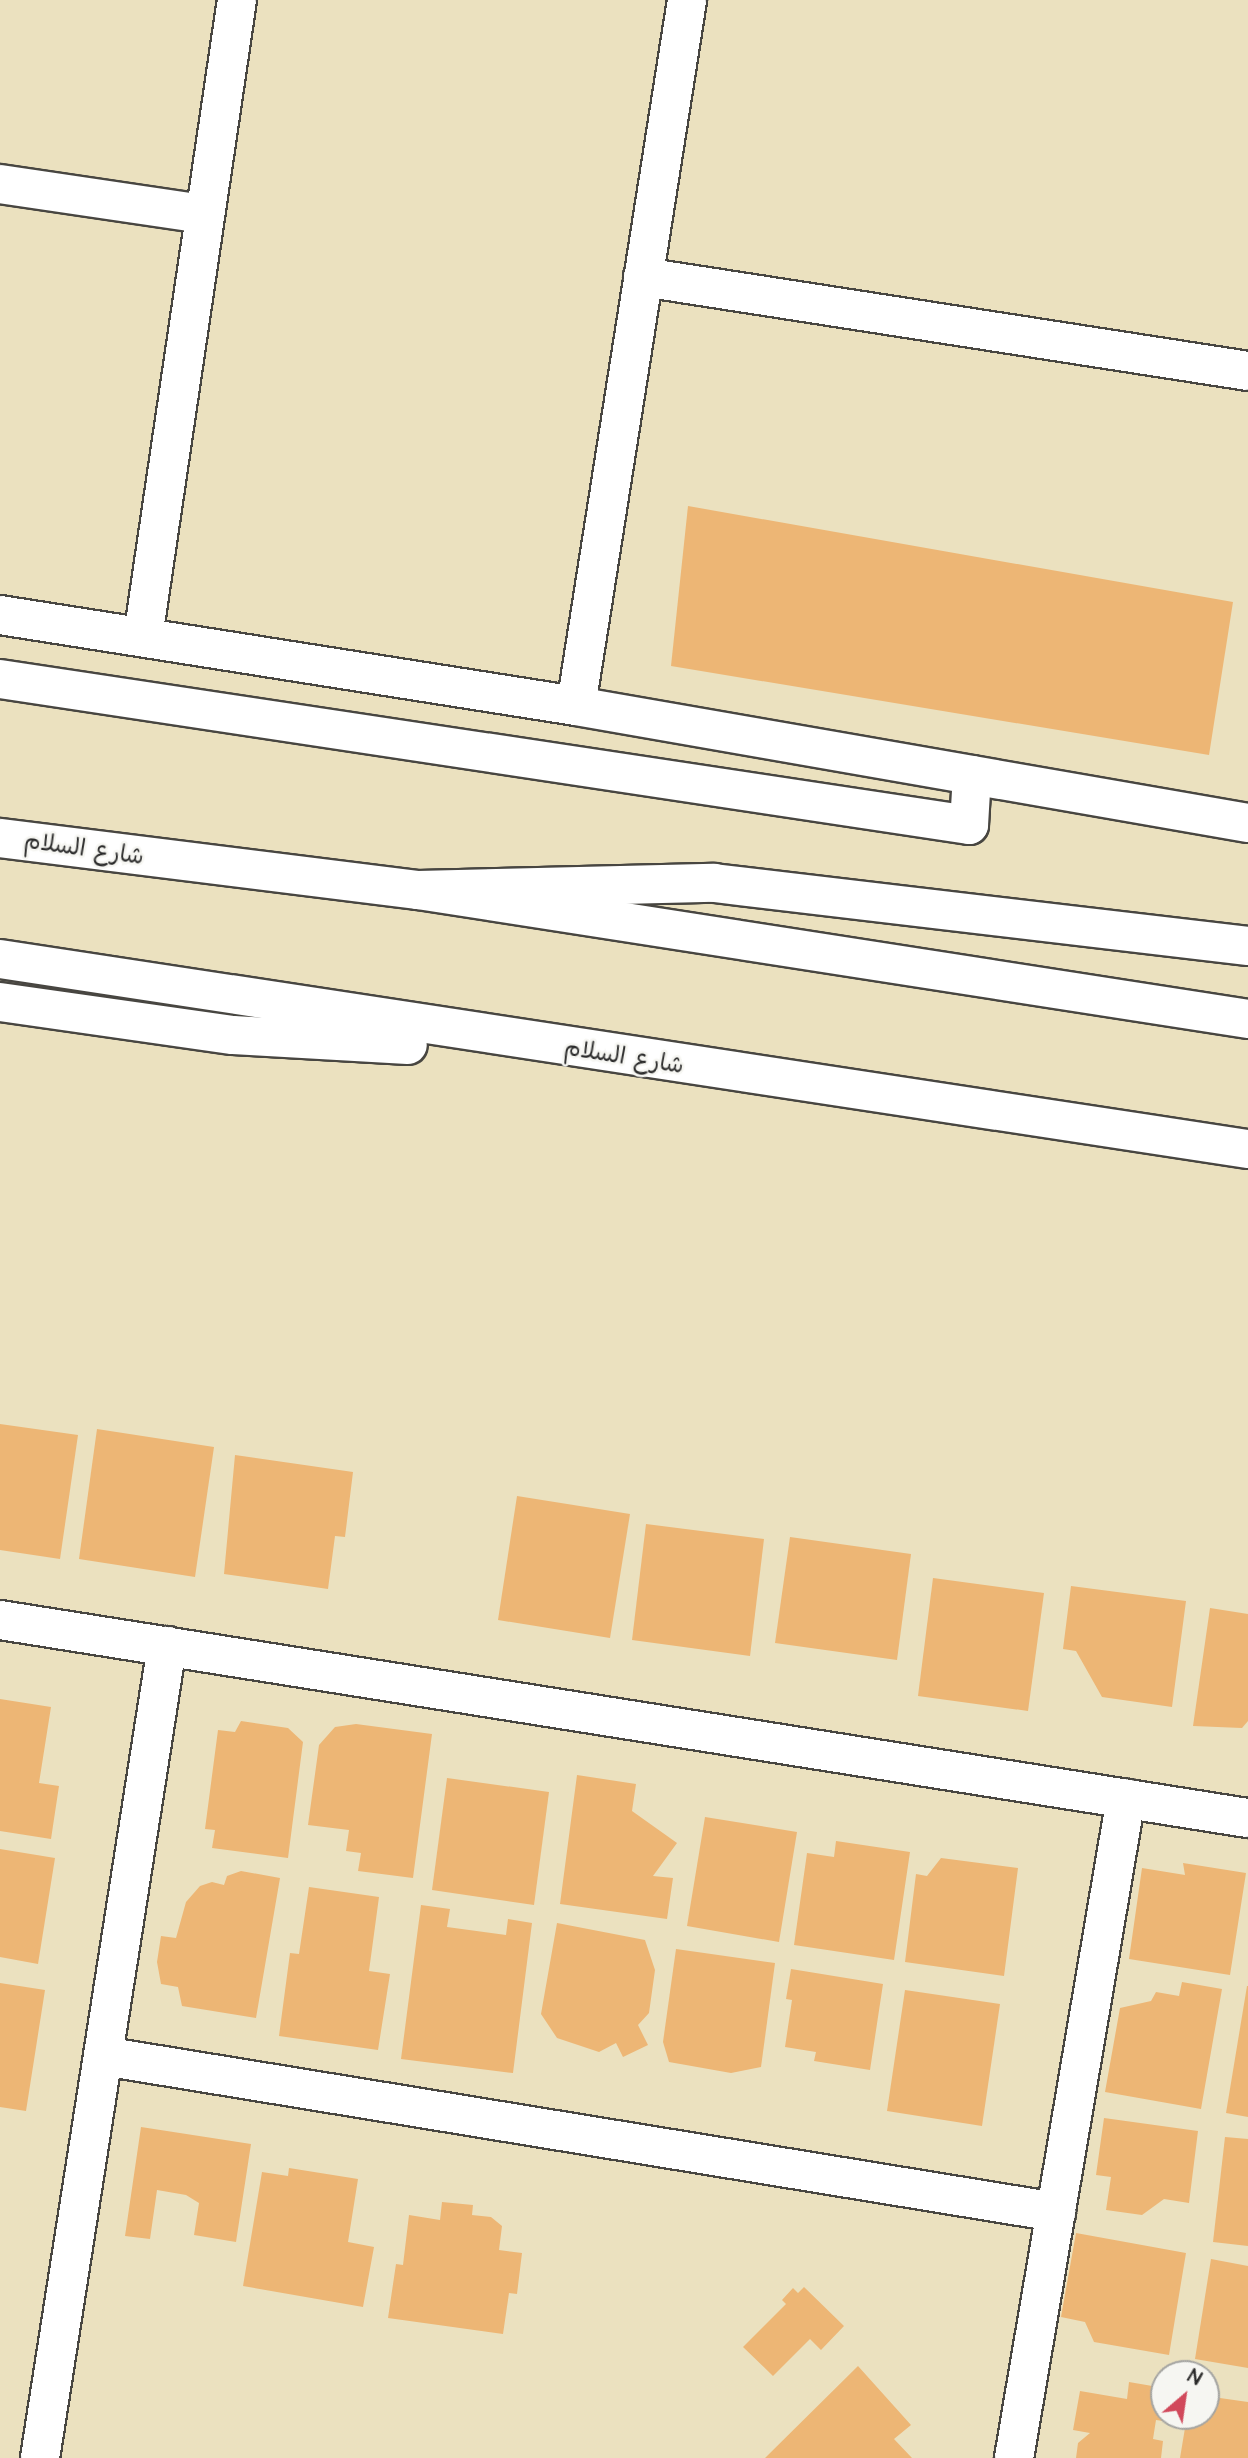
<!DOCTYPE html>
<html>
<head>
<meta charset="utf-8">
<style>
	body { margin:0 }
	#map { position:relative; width:1248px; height:2458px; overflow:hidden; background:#ebe1bf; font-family:"Architects Daughter","Playpen Sans Arabic",sans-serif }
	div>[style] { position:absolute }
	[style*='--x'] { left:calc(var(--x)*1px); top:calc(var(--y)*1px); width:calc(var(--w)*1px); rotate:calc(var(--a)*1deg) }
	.building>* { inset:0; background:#edb675 }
	.roads { filter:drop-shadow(2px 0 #484641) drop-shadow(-2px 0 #484641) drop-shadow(0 2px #484641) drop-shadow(0 -2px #484641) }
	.minor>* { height:38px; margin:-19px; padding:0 19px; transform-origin:19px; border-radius:19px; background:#fff }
	.major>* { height:38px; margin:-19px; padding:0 19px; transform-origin:19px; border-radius:19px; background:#fff }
	.highway>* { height:38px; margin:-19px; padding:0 19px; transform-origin:19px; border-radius:19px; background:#fff }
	span { translate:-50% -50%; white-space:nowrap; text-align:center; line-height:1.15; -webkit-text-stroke:5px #f6f6f2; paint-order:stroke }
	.street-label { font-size:23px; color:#2b2b2b }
	.north { position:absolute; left:1150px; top:2360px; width:70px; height:70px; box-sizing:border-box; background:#f6f6f2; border:2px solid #a5a5a2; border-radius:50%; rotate:29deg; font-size:19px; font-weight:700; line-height:28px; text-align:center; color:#2b2b2b }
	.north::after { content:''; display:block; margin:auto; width:24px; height:32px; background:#d1495b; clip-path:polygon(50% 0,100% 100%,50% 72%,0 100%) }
</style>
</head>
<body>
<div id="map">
	<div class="building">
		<div style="clip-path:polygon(688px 506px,1233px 602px,1209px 755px,671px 666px)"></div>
		<div style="clip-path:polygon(0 1424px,78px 1435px,60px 1559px,0 1550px)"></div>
		<div style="clip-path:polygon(97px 1429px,214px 1447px,195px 1577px,79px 1559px)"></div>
		<div style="clip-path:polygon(235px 1455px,353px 1472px,345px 1537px,335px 1536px,328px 1589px,224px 1574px)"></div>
		<div style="clip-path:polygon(517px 1496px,630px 1514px,610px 1638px,498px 1620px)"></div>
		<div style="clip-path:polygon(646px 1524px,764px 1539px,750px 1656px,632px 1640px)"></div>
		<div style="clip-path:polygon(790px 1537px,911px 1554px,897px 1660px,775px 1643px)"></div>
		<div style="clip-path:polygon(933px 1578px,1044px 1593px,1028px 1711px,918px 1696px)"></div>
		<div style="clip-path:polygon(1071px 1586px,1186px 1601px,1172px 1707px,1102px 1697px,1076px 1651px,1063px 1649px)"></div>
		<div style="clip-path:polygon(1210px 1608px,1248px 1614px,1248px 1721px,1242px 1728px,1193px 1726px)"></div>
		<div style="clip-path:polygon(0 1699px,51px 1707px,39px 1783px,59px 1786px,51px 1839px,0 1831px)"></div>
		<div style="clip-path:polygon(241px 1721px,288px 1728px,303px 1742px,288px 1858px,212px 1848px,215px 1830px,205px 1829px,218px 1730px,235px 1732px)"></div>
		<div style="clip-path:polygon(356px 1724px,432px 1734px,413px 1878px,358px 1871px,361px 1853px,346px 1851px,349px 1830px,308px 1825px,319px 1745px,335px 1727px)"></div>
		<div style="clip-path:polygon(577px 1775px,636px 1784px,632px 1811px,677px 1843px,653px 1876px,673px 1878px,667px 1919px,560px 1904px)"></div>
		<div style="clip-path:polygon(447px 1778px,549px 1792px,534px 1905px,432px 1890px)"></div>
		<div style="clip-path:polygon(705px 1817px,797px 1832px,779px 1942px,687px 1926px)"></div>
		<div style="clip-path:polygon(836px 1841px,910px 1852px,894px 1960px,794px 1945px,807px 1853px,834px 1857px)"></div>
		<div style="clip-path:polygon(0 1849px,55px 1858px,38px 1964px,0 1957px)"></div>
		<div style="clip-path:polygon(941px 1858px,1018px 1868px,1004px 1976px,905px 1962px,916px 1874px,927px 1876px)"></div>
		<div style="clip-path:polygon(1183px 1863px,1246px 1873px,1230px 1975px,1129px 1959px,1142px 1868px,1185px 1875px)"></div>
		<div style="clip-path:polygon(241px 1871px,280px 1878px,256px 2018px,182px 2006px,178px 1987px,161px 1984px,157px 1962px,161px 1936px,176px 1938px,186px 1902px,200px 1886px,212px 1882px,224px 1885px,227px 1876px)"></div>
		<div style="clip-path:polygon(309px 1887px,379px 1897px,369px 1971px,390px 1974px,378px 2050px,279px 2036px,290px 1953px,299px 1954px)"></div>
		<div style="clip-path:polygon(421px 1905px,450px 1909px,447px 1927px,506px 1935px,508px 1919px,532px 1923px,513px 2073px,401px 2059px)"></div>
		<div style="clip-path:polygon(557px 1923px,645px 1940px,655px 1970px,649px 2013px,638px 2025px,648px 2045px,623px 2057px,616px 2043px,599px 2052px,557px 2038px,541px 2014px)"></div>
		<div style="clip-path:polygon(676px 1949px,775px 1963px,761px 2067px,731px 2073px,669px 2062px,663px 2042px)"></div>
		<div style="clip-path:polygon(791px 1969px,883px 1984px,870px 2070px,814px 2061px,816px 2052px,785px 2047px,792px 2000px,786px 1999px)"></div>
		<div style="clip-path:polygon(1182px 1982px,1222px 1989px,1201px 2109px,1105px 2092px,1120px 2008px,1151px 2001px,1156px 1992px,1179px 1996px)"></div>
		<div style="clip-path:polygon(0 1983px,45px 1990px,26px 2111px,0 2107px)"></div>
		<div style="clip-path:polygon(1247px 1986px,1248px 1986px,1248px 2117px,1226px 2113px)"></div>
		<div style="clip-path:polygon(905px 1990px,1000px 2004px,982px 2126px,887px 2111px)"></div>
		<div style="clip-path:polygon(1104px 2118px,1198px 2131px,1189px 2203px,1164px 2199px,1142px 2215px,1106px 2210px,1111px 2177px,1096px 2175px)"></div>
		<div style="clip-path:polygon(141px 2127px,251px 2144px,236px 2242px,194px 2235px,199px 2203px,186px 2195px,157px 2190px,150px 2239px,125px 2236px)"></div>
		<div style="clip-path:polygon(1225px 2137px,1248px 2139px,1248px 2246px,1213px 2242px)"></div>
		<div style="clip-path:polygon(289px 2168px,358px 2179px,348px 2242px,374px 2247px,363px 2307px,243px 2286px,262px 2172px,288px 2176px)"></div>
		<div style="clip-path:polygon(442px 2202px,473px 2205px,472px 2215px,491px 2217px,502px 2226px,499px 2250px,522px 2253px,517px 2294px,509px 2293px,503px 2334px,388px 2318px,396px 2264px,403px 2265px,409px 2215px,440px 2220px)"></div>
		<div style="clip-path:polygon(1076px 2233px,1186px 2253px,1169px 2355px,1094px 2342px,1085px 2322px,1061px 2317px)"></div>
		<div style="clip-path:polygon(1211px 2259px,1248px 2266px,1248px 2368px,1195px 2359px)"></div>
		<div style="clip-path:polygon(804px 2287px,844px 2326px,821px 2350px,810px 2339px,773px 2376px,743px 2347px,786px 2304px,782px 2300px,793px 2288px,798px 2293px)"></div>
		<div style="clip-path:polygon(858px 2366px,911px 2425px,894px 2439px,912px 2458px,765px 2458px)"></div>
		<div style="clip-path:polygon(1129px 2382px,1164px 2388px,1164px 2416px,1171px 2416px,1170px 2422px,1156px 2420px,1153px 2439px,1163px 2441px,1161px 2458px,1076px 2458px,1078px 2443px,1090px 2433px,1073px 2430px,1080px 2391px,1127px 2399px)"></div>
		<div style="clip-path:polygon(1206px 2396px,1248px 2402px,1248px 2458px,1180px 2458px,1187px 2416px,1206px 2416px)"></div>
	</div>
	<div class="roads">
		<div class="minor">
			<div style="--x:0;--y:184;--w:205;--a:8.4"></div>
			<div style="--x:643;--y:277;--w:612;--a:8.83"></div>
			<div style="--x:143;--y:637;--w:644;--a:-81.61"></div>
			<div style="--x:576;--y:706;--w:715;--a:-81.06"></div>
			<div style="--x:0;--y:1620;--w:1264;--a:9.02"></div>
			<div style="--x:103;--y:2056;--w:966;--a:9.3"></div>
			<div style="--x:40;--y:2458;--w:822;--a:-81.11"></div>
			<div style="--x:1014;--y:2458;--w:669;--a:-80.37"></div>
		</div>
		<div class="major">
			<div style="--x:0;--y:615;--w:583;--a:8.98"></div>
			<div style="--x:576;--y:706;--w:682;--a:9.88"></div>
			<div style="--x:0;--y:679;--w:980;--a:8.57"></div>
			<div style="--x:969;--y:825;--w:50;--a:-86.6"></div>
			<div style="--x:0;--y:838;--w:421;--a:7.1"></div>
			<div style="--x:418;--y:890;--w:840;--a:8.83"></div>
			<div style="--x:0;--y:959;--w:1262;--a:8.66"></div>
			<div style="--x:0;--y:1002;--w:235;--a:8.1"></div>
			<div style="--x:233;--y:1035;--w:175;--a:3.3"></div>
		</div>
		<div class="highway">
			<div style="--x:418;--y:890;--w:296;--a:-1.4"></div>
			<div style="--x:714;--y:883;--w:538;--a:6.73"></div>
		</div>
	</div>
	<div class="street-label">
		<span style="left:84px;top:849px;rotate:8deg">شارع السلام</span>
		<span style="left:624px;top:1057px;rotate:9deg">شارع السلام</span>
	</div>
	<div class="north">N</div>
</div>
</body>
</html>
